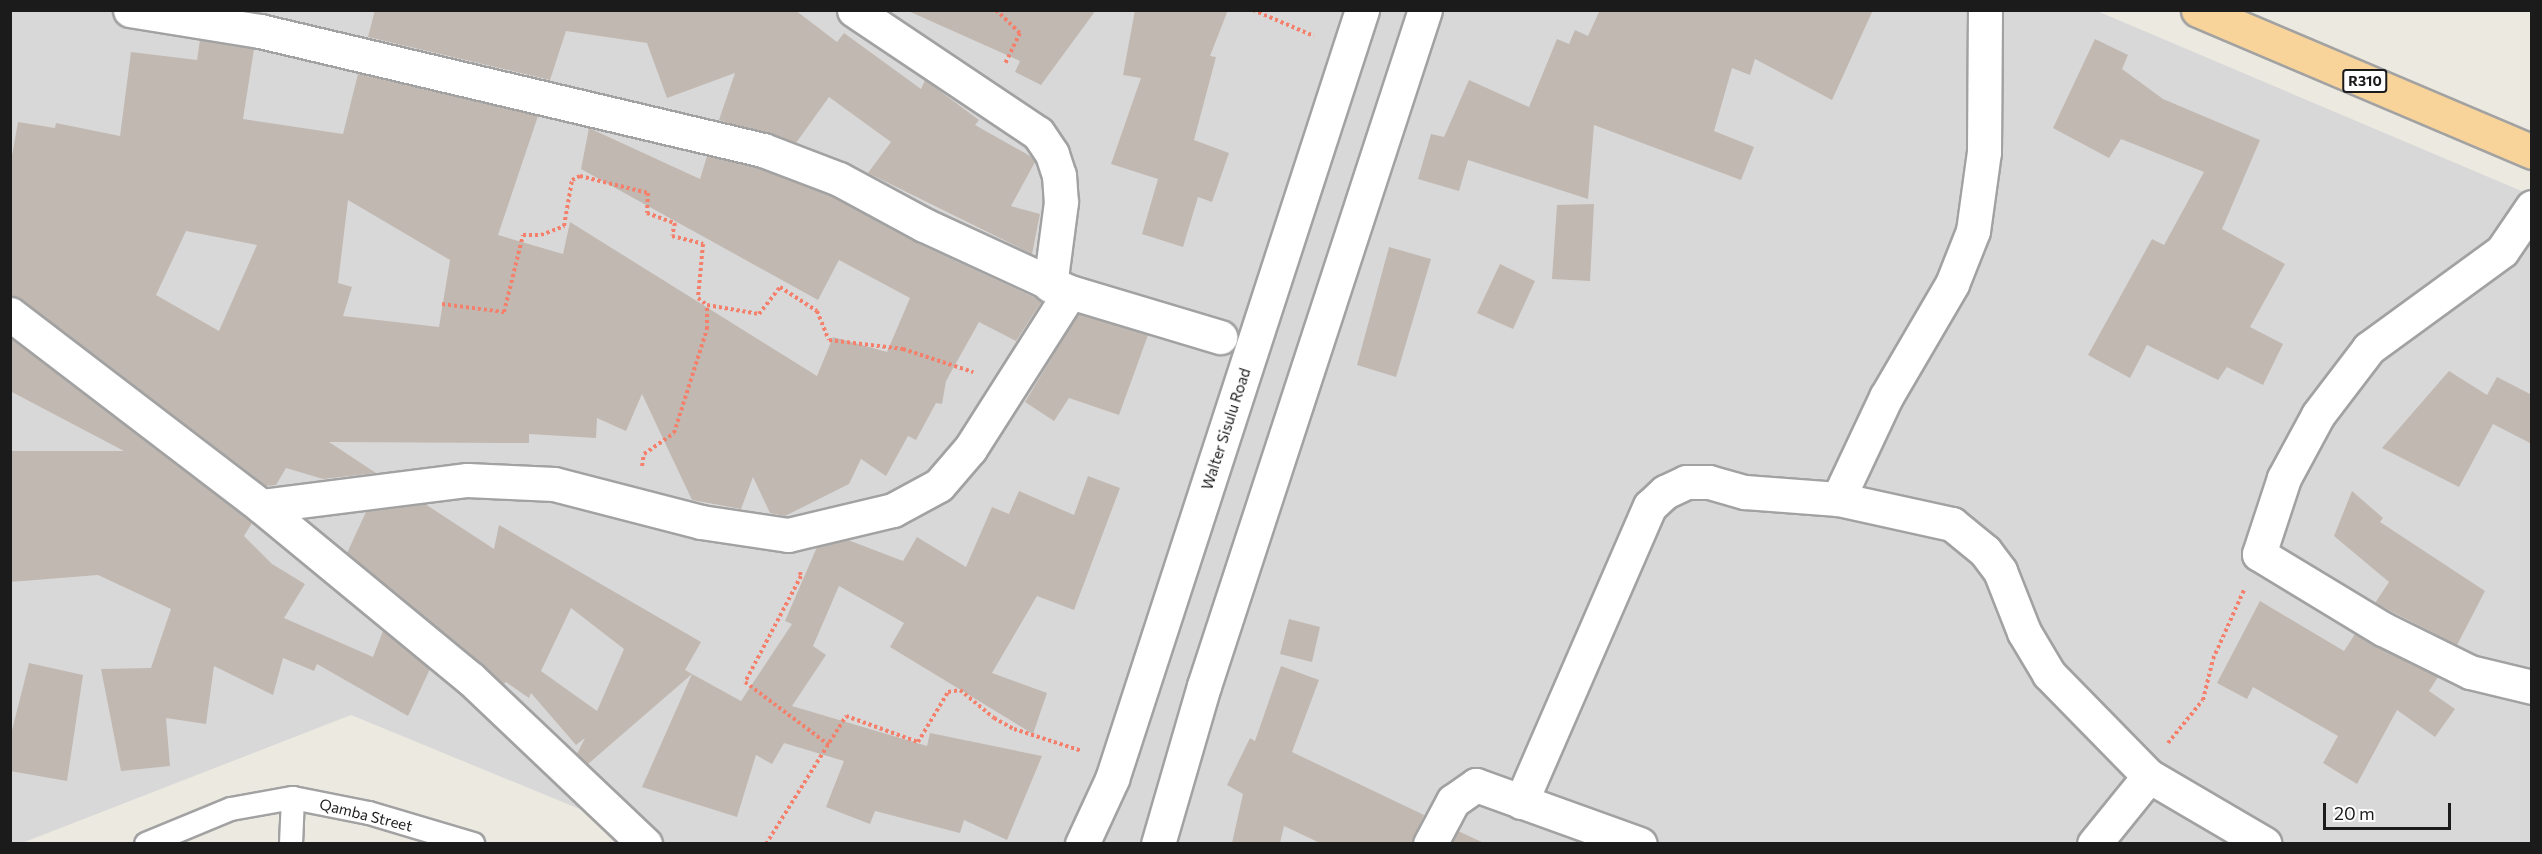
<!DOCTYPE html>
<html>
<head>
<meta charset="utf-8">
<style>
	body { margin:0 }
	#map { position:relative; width:2542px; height:854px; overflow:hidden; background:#ece9e1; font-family:Commissioner,sans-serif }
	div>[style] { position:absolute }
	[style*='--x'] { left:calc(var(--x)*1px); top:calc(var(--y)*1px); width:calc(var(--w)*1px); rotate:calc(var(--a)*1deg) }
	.residential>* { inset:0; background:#d9d8d8 }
	.building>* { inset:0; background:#c1b8b1 }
	.path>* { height:4px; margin-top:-2px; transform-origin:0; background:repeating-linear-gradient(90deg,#f4806b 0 3px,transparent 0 6px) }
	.roads { filter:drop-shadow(2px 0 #a2a2a2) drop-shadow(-2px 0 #a2a2a2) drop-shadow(0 2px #a2a2a2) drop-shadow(0 -2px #a2a2a2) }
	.service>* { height:22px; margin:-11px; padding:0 11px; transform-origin:11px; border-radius:11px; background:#fff }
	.minor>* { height:33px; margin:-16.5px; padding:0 16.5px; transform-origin:16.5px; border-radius:16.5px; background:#fff }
	.tertiary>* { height:33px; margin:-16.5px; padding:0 16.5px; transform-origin:16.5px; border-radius:16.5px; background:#fff }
	.primary>* { height:33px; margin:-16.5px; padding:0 16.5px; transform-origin:16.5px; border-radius:16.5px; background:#f8d49b }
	span { translate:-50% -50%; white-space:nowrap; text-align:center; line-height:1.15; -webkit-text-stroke:4.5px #fff; paint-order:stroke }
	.shield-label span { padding:2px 4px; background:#fff; border:2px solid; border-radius:4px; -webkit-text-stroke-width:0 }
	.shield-label { font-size:14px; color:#1b1b1b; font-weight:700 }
	.street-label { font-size:15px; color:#1b1b1b }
	.frame { position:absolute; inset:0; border:12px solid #1b1b1b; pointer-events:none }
	.scale { position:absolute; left:2323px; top:803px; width:128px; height:27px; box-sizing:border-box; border:3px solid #1b1b1b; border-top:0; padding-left:8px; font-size:18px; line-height:21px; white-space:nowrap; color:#1b1b1b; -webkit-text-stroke:4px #fff; paint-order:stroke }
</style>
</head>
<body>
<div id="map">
	<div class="residential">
		<div style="clip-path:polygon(10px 11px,2097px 11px,2531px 195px,2531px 843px,662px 843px,351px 715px,22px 843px,11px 843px)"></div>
	</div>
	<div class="building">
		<div style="clip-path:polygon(375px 10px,795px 10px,837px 42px,844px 33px,921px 89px,925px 80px,979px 120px,975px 125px,1030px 156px,1035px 162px,1011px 206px,1040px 214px,1032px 254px,868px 173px,891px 142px,829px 97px,796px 143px,719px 120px,735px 73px,667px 98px,647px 43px,566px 31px,550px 80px,368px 37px)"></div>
		<div style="clip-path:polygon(906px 10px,1096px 10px,1041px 85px,1015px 72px,1020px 61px)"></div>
		<div style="clip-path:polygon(1135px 10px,1228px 10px,1210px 56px,1216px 57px,1194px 140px,1229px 153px,1212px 202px,1198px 197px,1183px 247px,1142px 234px,1158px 179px,1111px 164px,1141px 78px,1123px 75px)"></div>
		<div style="clip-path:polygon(1600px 10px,1873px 10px,1832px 100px,1755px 59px,1750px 75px,1732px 68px,1714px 131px,1754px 147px,1741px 180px,1594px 125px,1588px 199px,1468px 160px,1459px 191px,1418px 179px,1431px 134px,1444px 137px,1469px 80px,1529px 107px,1557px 39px,1569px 44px,1575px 30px,1588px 36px)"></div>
		<div style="clip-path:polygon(2095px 39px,2128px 55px,2122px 69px,2163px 99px,2260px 140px,2222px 229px,2285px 264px,2250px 327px,2283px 344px,2263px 385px,2227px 367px,2218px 380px,2147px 345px,2130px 378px,2088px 355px,2152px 239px,2164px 245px,2204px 172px,2121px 139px,2109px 158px,2053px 128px)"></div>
		<div style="clip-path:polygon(evenodd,200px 40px,254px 49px,243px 119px,343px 134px,358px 74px,538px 116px,498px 235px,563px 254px,570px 222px,817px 376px,833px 337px,887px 352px,910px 298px,839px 260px,818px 300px,581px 169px,589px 128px,700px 179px,707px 156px,757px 168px,831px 196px,915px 242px,1042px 301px,1016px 341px,979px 322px,946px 381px,942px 404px,936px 403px,916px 440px,908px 436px,886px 476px,861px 459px,849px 484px,785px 516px,770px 513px,753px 477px,741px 509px,692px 500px,642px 394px,626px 431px,597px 418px,596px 438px,529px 434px,529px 443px,329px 442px,376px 473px,323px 479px,286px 468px,276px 485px,266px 486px,21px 299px,10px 296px,10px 167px,18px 122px,55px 128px,56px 123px,120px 136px,131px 52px,197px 60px,200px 40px,348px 200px,450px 260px,439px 327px,343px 316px,352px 287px,338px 283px,348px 200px,200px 40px,186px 231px,257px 245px,219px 331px,156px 295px,186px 231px)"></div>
		<div style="clip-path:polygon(1594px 204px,1590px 281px,1552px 279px,1557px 205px)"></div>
		<div style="clip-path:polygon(1389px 247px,1431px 259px,1396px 377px,1357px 365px)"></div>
		<div style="clip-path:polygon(1500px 264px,1535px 281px,1513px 329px,1477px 313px)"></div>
		<div style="clip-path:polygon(1078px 314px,1148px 335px,1119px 415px,1069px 398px,1054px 421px,1025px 402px)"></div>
		<div style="clip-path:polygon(10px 338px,252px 523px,244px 536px,272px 564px,305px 584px,284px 618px,373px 657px,383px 631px,430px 669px,408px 716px,317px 664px,314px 671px,283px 658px,273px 695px,214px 666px,206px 724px,166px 718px,170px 766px,121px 771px,101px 669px,151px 668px,171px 609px,98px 575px,10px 582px,10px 451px,124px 451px,10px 391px)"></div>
		<div style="clip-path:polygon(2449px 371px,2487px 395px,2497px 377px,2532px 395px,2532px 444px,2493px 424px,2459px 487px,2382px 448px)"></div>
		<div style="clip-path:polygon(1088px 476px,1120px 488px,1074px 610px,1037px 596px,992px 673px,1047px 693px,1033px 734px,890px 647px,904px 623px,839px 586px,813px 646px,826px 655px,792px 706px,927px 746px,930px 733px,1042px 756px,1007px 840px,964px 820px,960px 833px,875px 811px,870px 824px,826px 807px,844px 761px,784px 743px,772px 764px,756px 755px,737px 817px,642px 787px,692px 674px,741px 701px,792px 624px,785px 621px,817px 547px,848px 540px,903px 561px,917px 537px,966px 567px,992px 507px,1009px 514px,1019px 491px,1074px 515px)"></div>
		<div style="clip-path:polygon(2352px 491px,2383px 518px,2380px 522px,2485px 591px,2457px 645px,2375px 603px,2389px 582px,2334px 536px)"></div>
		<div style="clip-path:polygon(evenodd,425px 504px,494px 549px,499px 525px,701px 642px,685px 670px,692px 674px,588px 764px,577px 754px,585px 738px,576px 745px,531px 693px,529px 698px,506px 682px,504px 684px,347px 553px,366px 512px,425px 504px,571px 608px,624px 649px,597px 711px,541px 671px,571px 608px)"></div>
		<div style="clip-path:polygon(2260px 601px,2344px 651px,2355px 634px,2438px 677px,2429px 691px,2455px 709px,2435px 737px,2397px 710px,2357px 784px,2323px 763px,2338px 736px,2253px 687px,2247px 699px,2217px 683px)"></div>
		<div style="clip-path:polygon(1289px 619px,1320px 627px,1312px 662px,1280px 654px)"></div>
		<div style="clip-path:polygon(29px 663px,83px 675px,67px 781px,10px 771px,10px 738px)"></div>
		<div style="clip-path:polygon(1281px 666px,1319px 680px,1292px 752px,1424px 815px,1411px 843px,1320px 843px,1284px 826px,1280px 843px,1232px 843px,1243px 794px,1227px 785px,1250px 738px,1255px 741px)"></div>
		<div style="clip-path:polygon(1458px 831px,1484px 843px,1452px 843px)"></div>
	</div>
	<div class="path">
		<div style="--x:996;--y:10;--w:33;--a:44"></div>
		<div style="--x:1020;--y:33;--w:34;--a:116"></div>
		<div style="--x:1253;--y:10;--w:66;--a:23.1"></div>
		<div style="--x:442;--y:304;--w:63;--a:7.4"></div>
		<div style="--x:504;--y:312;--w:79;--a:-76.1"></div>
		<div style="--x:523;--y:235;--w:18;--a:0"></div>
		<div style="--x:541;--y:235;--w:25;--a:-21"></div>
		<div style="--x:564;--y:226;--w:47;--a:-80.1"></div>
		<div style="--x:572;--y:180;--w:9;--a:-27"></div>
		<div style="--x:580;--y:176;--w:70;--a:14"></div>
		<div style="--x:648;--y:193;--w:20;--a:93"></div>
		<div style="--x:647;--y:213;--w:30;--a:20"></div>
		<div style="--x:675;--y:223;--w:13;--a:103"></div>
		<div style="--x:672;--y:236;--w:32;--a:14"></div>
		<div style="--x:703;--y:244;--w:54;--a:95.3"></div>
		<div style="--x:698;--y:298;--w:11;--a:38"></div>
		<div style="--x:707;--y:305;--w:53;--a:9.8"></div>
		<div style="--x:759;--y:314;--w:34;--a:-52"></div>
		<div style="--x:780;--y:287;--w:44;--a:33"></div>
		<div style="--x:817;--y:311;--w:31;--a:68"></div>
		<div style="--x:829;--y:340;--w:75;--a:6.9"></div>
		<div style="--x:903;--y:349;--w:74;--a:18.2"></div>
		<div style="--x:642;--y:466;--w:12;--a:-81"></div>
		<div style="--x:644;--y:454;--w:37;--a:-35"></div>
		<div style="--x:674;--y:433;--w:109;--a:-72.4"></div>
		<div style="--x:707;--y:329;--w:24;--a:-90"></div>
		<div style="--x:800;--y:572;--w:4;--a:76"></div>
		<div style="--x:801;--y:576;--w:120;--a:117.8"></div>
		<div style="--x:745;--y:682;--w:105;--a:36.9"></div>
		<div style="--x:2168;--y:743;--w:55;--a:-50.9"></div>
		<div style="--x:2203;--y:700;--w:42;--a:-76.3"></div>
		<div style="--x:2213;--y:659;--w:76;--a:-65.8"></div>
		<div style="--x:766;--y:844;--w:151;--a:-58"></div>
		<div style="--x:846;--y:716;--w:77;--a:19.9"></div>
		<div style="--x:918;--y:742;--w:58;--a:-59"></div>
		<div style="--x:948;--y:692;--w:12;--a:-9"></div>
		<div style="--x:960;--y:690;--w:44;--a:39.5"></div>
		<div style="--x:994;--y:718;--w:23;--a:29"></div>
		<div style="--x:1014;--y:729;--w:71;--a:17.9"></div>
	</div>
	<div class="roads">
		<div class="service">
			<div style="--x:146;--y:844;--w:92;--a:-22.4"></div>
			<div style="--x:231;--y:809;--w:63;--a:-10.1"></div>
			<div style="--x:293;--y:798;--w:77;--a:11.2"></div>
			<div style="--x:369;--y:813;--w:109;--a:16.6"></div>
			<div style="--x:291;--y:844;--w:46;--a:-87.5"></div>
		</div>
		<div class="minor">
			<div style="--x:130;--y:10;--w:132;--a:9.2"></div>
			<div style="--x:260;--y:31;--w:517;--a:13.31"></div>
			<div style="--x:763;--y:150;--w:81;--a:20.9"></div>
			<div style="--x:839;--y:179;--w:97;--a:28.4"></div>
			<div style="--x:924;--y:225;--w:161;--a:24.7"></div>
			<div style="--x:854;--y:10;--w:221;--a:33.8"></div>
			<div style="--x:1038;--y:133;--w:25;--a:56"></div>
			<div style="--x:1052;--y:154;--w:22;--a:72"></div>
			<div style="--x:1059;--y:175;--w:27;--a:86"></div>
			<div style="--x:1061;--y:202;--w:84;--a:97.5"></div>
			<div style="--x:2532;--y:207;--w:53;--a:124.3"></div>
			<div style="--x:2502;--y:251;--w:165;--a:143.9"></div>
			<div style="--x:2369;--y:348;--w:84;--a:127.3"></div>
			<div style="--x:2318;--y:415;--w:72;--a:118.4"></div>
			<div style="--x:2284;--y:478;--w:80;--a:108.2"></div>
			<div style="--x:2259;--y:554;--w:145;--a:31.2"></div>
			<div style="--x:2383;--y:629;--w:97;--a:26.3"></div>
			<div style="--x:2470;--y:672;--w:64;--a:13.6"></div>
			<div style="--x:10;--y:314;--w:316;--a:37.4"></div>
			<div style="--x:261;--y:506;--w:272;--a:39.5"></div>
			<div style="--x:471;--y:679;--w:240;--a:43.5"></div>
			<div style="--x:1838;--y:499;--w:113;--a:-64.8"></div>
			<div style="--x:1886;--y:397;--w:131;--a:-59.7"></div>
			<div style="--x:1952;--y:284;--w:57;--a:-68.4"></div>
			<div style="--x:1973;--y:231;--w:80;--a:-82.1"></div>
			<div style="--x:1984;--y:152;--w:142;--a:-89.6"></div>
			<div style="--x:261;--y:506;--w:208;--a:-7.2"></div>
			<div style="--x:467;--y:480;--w:87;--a:2.6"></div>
			<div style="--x:554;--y:484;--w:152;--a:14.5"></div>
			<div style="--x:701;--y:522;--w:88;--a:8.5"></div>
			<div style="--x:788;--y:535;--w:108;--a:-13.4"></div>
			<div style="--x:893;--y:510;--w:52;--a:-28.5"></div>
			<div style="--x:939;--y:485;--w:48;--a:-49.3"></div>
			<div style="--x:970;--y:449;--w:186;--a:-57.5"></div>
			<div style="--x:1070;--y:292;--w:157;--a:16.7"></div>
			<div style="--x:1521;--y:802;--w:323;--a:-66.5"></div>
			<div style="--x:1650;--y:506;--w:21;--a:-43"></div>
			<div style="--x:1665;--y:492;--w:23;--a:-25"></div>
			<div style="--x:1686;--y:482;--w:23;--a:0"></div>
			<div style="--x:1709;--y:482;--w:37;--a:16"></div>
			<div style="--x:1745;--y:492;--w:93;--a:4.3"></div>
			<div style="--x:1838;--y:499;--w:117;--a:12.4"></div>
			<div style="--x:1952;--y:524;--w:43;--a:39.3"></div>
			<div style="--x:1985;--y:551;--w:25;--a:53"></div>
			<div style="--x:2000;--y:571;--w:66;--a:68.5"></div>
			<div style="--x:2024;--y:632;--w:49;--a:59.2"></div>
			<div style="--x:2049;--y:674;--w:143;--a:45.6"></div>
			<div style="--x:2149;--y:776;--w:134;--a:30.4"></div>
			<div style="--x:1430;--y:844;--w:49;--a:-61.9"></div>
			<div style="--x:1453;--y:801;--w:28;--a:-35"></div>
			<div style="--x:1476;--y:785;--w:174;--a:19.8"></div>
			<div style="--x:2094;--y:844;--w:87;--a:-51"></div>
		</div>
		<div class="tertiary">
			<div style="--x:1082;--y:844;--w:72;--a:-65.2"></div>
			<div style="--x:1112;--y:779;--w:809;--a:-71.99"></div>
			<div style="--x:1158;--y:844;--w:165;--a:-73.8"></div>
			<div style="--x:1204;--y:686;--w:711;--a:-71.9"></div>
		</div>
		<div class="primary">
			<div style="--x:2198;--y:10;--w:363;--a:23"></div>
		</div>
	</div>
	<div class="shield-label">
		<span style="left:2365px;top:81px">R310</span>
	</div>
	<div class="street-label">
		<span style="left:1226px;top:429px;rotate:-72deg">Walter Sisulu Road</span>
		<span style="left:366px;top:815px;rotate:14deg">Qamba Street</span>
	</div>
	<div class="frame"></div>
	<div class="scale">20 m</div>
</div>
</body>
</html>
